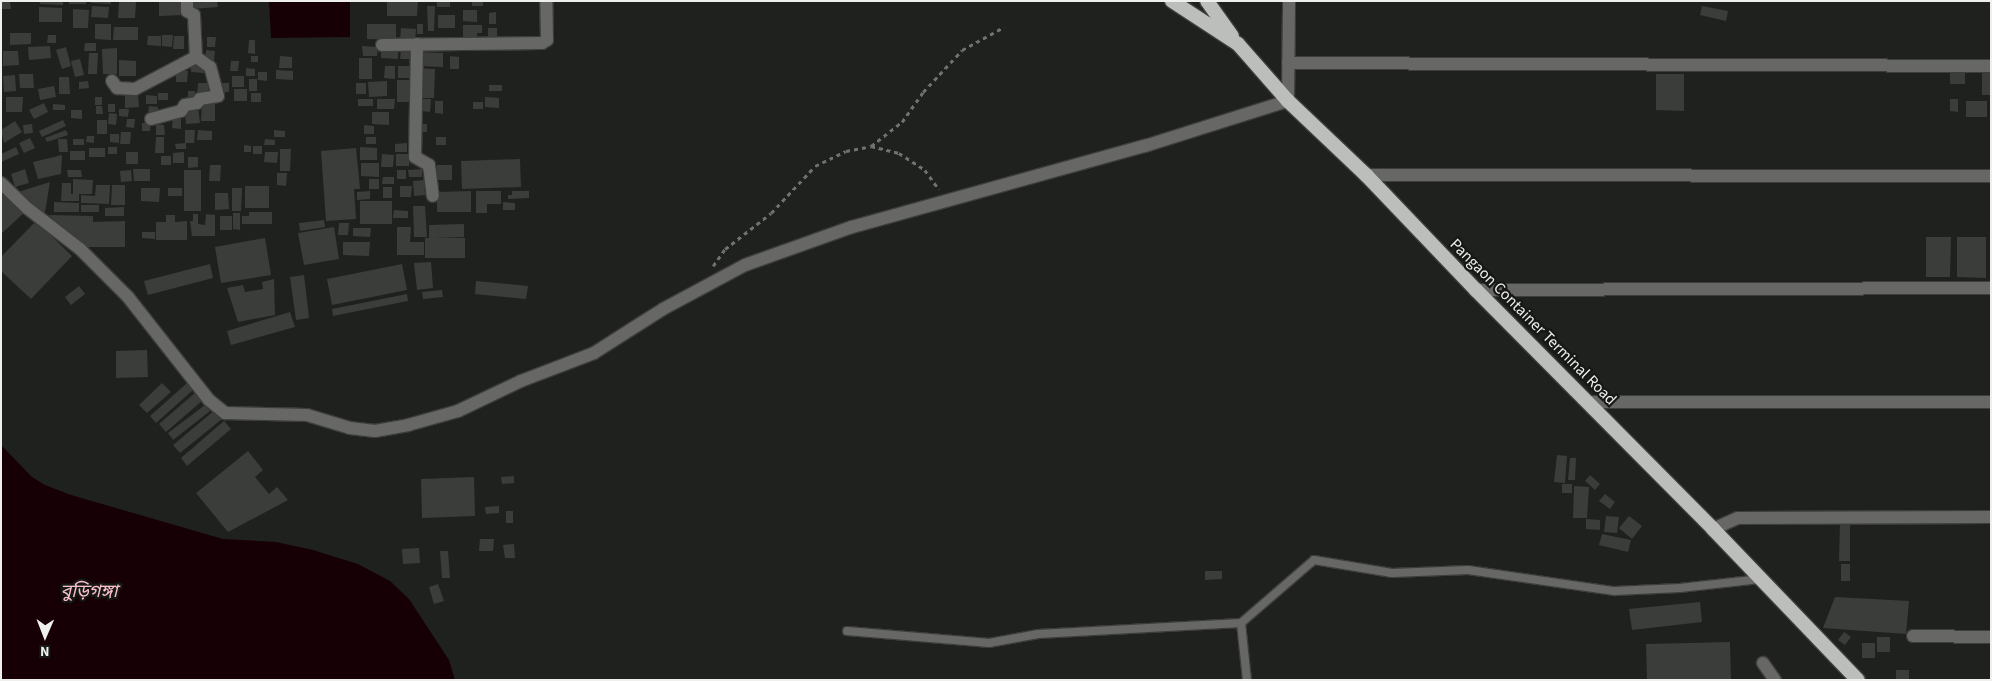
<!DOCTYPE html>
<html>
<head>
<meta charset="utf-8">
<style>
	body { margin:0 }
	#map { position:relative; width:1992px; height:681px; overflow:hidden; background:#1f211e; font-family:"Source Sans 3","Noto Sans Bengali",sans-serif }
	div>[style] { position:absolute }
	[style*='--x'] { left:calc(var(--x)*1px); top:calc(var(--y)*1px); width:calc(var(--w)*1px); rotate:calc(var(--a)*1deg) }
	.water>* { inset:0; background:#170005 }
	.building>* { inset:0; background:#3b3d3a }
	.path>* { height:2.5px; margin-top:-1.25px; transform-origin:0; background:repeating-linear-gradient(90deg,#70726f 0 4px,transparent 0 8px) }
	.roads { filter:drop-shadow(1px 0 #3c3e3b) drop-shadow(-1px 0 #3c3e3b) drop-shadow(0 1px #3c3e3b) drop-shadow(0 -1px #3c3e3b) }
	.service>* { height:8px; margin:-4px; padding:0 4px; transform-origin:4px; border-radius:4px; background:#676766 }
	.minor>* { height:12px; margin:-6px; padding:0 6px; transform-origin:6px; border-radius:6px; background:#676766 }
	.trunk>* { height:14px; margin:-7px; padding:0 7px; transform-origin:7px; border-radius:7px; background:#bcbebb }
	span { translate:-50% -50%; white-space:nowrap; text-align:center; line-height:1.15; -webkit-text-stroke:4.5px #161815; paint-order:stroke }
	.street-label { font-size:16px; color:#eff0ee }
	.water-label { font-size:18px; color:#fcc1cd; font-style:italic }
	.frame { position:absolute; inset:0; border:2px solid #eff0ee; pointer-events:none }
	.north { position:absolute; left:20px; top:611px; width:50px; height:50px; -webkit-text-stroke:4px #161815; paint-order:stroke; rotate:181deg; font-size:14px; font-weight:700; line-height:20px; text-align:center; color:#eff0ee }
	.north::after { content:''; display:block; margin:auto; width:18px; height:22px; background:#eff0ee; clip-path:polygon(50% 0,100% 100%,50% 72%,0 100%) }
</style>
</head>
<body>
<div id="map">
	<div class="water">
		<div style="clip-path:polygon(269px 1px,350px 1px,350px 37px,271px 38px)"></div>
		<div style="clip-path:polygon(1px 445px,32px 477px,45px 485px,71px 495px,223px 539px,276px 542px,313px 550px,358px 564px,390px 581px,409px 599px,449px 660px,455px 680px,1px 680px)"></div>
	</div>
	<div class="building">
		<div style="clip-path:polygon(1px 1px,10px 1px,11px 9px,1px 9px)"></div>
		<div style="clip-path:polygon(40px 1px,63px 1px,63px 5px,40px 4px)"></div>
		<div style="clip-path:polygon(69px 1px,86px 1px,86px 4px,69px 4px)"></div>
		<div style="clip-path:polygon(91px 1px,111px 1px,111px 4px,91px 3px)"></div>
		<div style="clip-path:polygon(159px 1px,184px 1px,184px 15px,159px 16px)"></div>
		<div style="clip-path:polygon(190px 1px,217px 1px,218px 7px,191px 9px)"></div>
		<div style="clip-path:polygon(387px 1px,418px 1px,417px 16px,387px 16px)"></div>
		<div style="clip-path:polygon(437px 1px,450px 1px,450px 7px,437px 7px)"></div>
		<div style="clip-path:polygon(472px 1px,483px 1px,483px 6px,472px 6px)"></div>
		<div style="clip-path:polygon(119px 2px,136px 2px,135px 18px,118px 18px)"></div>
		<div style="clip-path:polygon(92px 6px,109px 7px,108px 18px,91px 17px)"></div>
		<div style="clip-path:polygon(427px 6px,435px 6px,434px 31px,428px 31px)"></div>
		<div style="clip-path:polygon(1702px 6px,1728px 11px,1726px 21px,1700px 15px)"></div>
		<div style="clip-path:polygon(39px 7px,62px 8px,62px 22px,39px 22px)"></div>
		<div style="clip-path:polygon(73px 9px,89px 10px,88px 28px,73px 28px)"></div>
		<div style="clip-path:polygon(463px 10px,477px 10px,477px 22px,463px 21px)"></div>
		<div style="clip-path:polygon(496px 12px,496px 24px,489px 24px,489px 13px)"></div>
		<div style="clip-path:polygon(438px 15px,455px 15px,455px 28px,438px 28px)"></div>
		<div style="clip-path:polygon(95px 24px,111px 24px,111px 40px,95px 39px)"></div>
		<div style="clip-path:polygon(367px 24px,396px 24px,396px 40px,367px 39px)"></div>
		<div style="clip-path:polygon(417px 24px,423px 24px,423px 34px,417px 34px)"></div>
		<div style="clip-path:polygon(463px 25px,482px 25px,482px 33px,477px 33px,477px 41px,463px 40px)"></div>
		<div style="clip-path:polygon(114px 27px,138px 27px,138px 40px,113px 40px)"></div>
		<div style="clip-path:polygon(401px 28px,416px 29px,415px 42px,400px 41px)"></div>
		<div style="clip-path:polygon(488px 28px,497px 28px,497px 37px,488px 37px)"></div>
		<div style="clip-path:polygon(10px 33px,31px 33px,31px 44px,10px 45px)"></div>
		<div style="clip-path:polygon(48px 35px,56px 35px,56px 43px,47px 43px)"></div>
		<div style="clip-path:polygon(162px 35px,173px 35px,172px 47px,162px 46px)"></div>
		<div style="clip-path:polygon(148px 36px,161px 36px,161px 46px,147px 45px)"></div>
		<div style="clip-path:polygon(174px 36px,184px 36px,184px 49px,173px 49px)"></div>
		<div style="clip-path:polygon(207px 37px,216px 37px,215px 47px,207px 47px)"></div>
		<div style="clip-path:polygon(249px 40px,255px 40px,255px 54px,248px 53px)"></div>
		<div style="clip-path:polygon(85px 43px,96px 43px,96px 51px,84px 51px)"></div>
		<div style="clip-path:polygon(50px 46px,51px 58px,29px 60px,28px 47px)"></div>
		<div style="clip-path:polygon(362px 46px,378px 47px,377px 56px,363px 56px)"></div>
		<div style="clip-path:polygon(66px 47px,71px 66px,62px 69px,56px 50px)"></div>
		<div style="clip-path:polygon(117px 48px,117px 74px,103px 74px,102px 49px)"></div>
		<div style="clip-path:polygon(381px 49px,398px 50px,398px 59px,381px 58px)"></div>
		<div style="clip-path:polygon(206px 50px,215px 51px,214px 61px,205px 61px)"></div>
		<div style="clip-path:polygon(401px 50px,415px 51px,415px 59px,400px 59px)"></div>
		<div style="clip-path:polygon(3px 51px,18px 51px,19px 65px,3px 66px)"></div>
		<div style="clip-path:polygon(418px 52px,443px 53px,443px 67px,418px 66px)"></div>
		<div style="clip-path:polygon(89px 53px,98px 53px,97px 74px,88px 74px)"></div>
		<div style="clip-path:polygon(251px 56px,258px 56px,258px 62px,251px 62px)"></div>
		<div style="clip-path:polygon(280px 56px,292px 57px,292px 68px,279px 68px)"></div>
		<div style="clip-path:polygon(450px 56px,459px 57px,459px 69px,450px 69px)"></div>
		<div style="clip-path:polygon(359px 58px,372px 58px,372px 79px,359px 79px)"></div>
		<div style="clip-path:polygon(80px 59px,84px 75px,75px 77px,71px 61px)"></div>
		<div style="clip-path:polygon(119px 60px,136px 61px,136px 76px,119px 76px)"></div>
		<div style="clip-path:polygon(231px 61px,239px 61px,238px 71px,230px 71px)"></div>
		<div style="clip-path:polygon(191px 64px,205px 65px,204px 73px,191px 72px)"></div>
		<div style="clip-path:polygon(385px 66px,395px 66px,395px 79px,384px 78px)"></div>
		<div style="clip-path:polygon(398px 66px,413px 66px,413px 78px,398px 78px)"></div>
		<div style="clip-path:polygon(246px 68px,255px 69px,255px 76px,246px 76px)"></div>
		<div style="clip-path:polygon(417px 68px,435px 69px,434px 98px,416px 98px)"></div>
		<div style="clip-path:polygon(276px 70px,293px 71px,293px 80px,276px 79px)"></div>
		<div style="clip-path:polygon(176px 71px,188px 71px,187px 82px,176px 82px)"></div>
		<div style="clip-path:polygon(258px 72px,267px 72px,267px 81px,258px 80px)"></div>
		<div style="clip-path:polygon(1950px 72px,1965px 72px,1965px 84px,1950px 84px)"></div>
		<div style="clip-path:polygon(1982px 72px,1991px 72px,1991px 95px,1982px 95px)"></div>
		<div style="clip-path:polygon(19px 74px,33px 74px,34px 88px,20px 88px)"></div>
		<div style="clip-path:polygon(1656px 74px,1684px 74px,1684px 111px,1656px 110px)"></div>
		<div style="clip-path:polygon(15px 75px,16px 91px,4px 92px,3px 76px)"></div>
		<div style="clip-path:polygon(232px 76px,244px 76px,244px 87px,232px 87px)"></div>
		<div style="clip-path:polygon(59px 77px,69px 77px,70px 94px,59px 94px)"></div>
		<div style="clip-path:polygon(249px 79px,257px 79px,257px 91px,249px 91px)"></div>
		<div style="clip-path:polygon(397px 80px,413px 80px,412px 102px,397px 102px)"></div>
		<div style="clip-path:polygon(88px 81px,89px 88px,79px 89px,79px 82px)"></div>
		<div style="clip-path:polygon(387px 81px,387px 96px,369px 97px,368px 82px)"></div>
		<div style="clip-path:polygon(198px 83px,209px 83px,208px 96px,197px 95px)"></div>
		<div style="clip-path:polygon(219px 83px,229px 83px,229px 92px,219px 92px)"></div>
		<div style="clip-path:polygon(356px 83px,366px 83px,366px 94px,356px 94px)"></div>
		<div style="clip-path:polygon(489px 85px,502px 85px,502px 91px,489px 91px)"></div>
		<div style="clip-path:polygon(54px 86px,56px 97px,40px 100px,38px 89px)"></div>
		<div style="clip-path:polygon(234px 89px,247px 89px,247px 101px,234px 101px)"></div>
		<div style="clip-path:polygon(188px 91px,195px 91px,195px 102px,188px 102px)"></div>
		<div style="clip-path:polygon(138px 93px,139px 107px,125px 108px,125px 94px)"></div>
		<div style="clip-path:polygon(158px 93px,168px 93px,168px 100px,158px 100px)"></div>
		<div style="clip-path:polygon(251px 93px,261px 93px,261px 102px,251px 102px)"></div>
		<div style="clip-path:polygon(146px 95px,157px 96px,157px 104px,146px 104px)"></div>
		<div style="clip-path:polygon(6px 97px,23px 97px,22px 112px,6px 112px)"></div>
		<div style="clip-path:polygon(95px 97px,102px 97px,102px 105px,95px 105px)"></div>
		<div style="clip-path:polygon(485px 97px,499px 98px,499px 108px,485px 107px)"></div>
		<div style="clip-path:polygon(358px 99px,373px 99px,373px 106px,358px 106px)"></div>
		<div style="clip-path:polygon(377px 99px,395px 99px,394px 109px,377px 109px)"></div>
		<div style="clip-path:polygon(421px 99px,431px 99px,430px 112px,421px 111px)"></div>
		<div style="clip-path:polygon(1950px 99px,1958px 99px,1958px 112px,1950px 111px)"></div>
		<div style="clip-path:polygon(202px 101px,215px 101px,215px 121px,201px 121px)"></div>
		<div style="clip-path:polygon(435px 101px,443px 101px,443px 114px,435px 113px)"></div>
		<div style="clip-path:polygon(1966px 101px,1987px 101px,1987px 117px,1966px 117px)"></div>
		<div style="clip-path:polygon(473px 102px,483px 102px,483px 109px,473px 109px)"></div>
		<div style="clip-path:polygon(44px 103px,48px 112px,34px 119px,29px 110px)"></div>
		<div style="clip-path:polygon(53px 104px,65px 105px,65px 110px,53px 110px)"></div>
		<div style="clip-path:polygon(108px 104px,115px 104px,115px 112px,108px 112px)"></div>
		<div style="clip-path:polygon(96px 106px,102px 106px,103px 114px,96px 114px)"></div>
		<div style="clip-path:polygon(149px 106px,158px 107px,158px 115px,148px 115px)"></div>
		<div style="clip-path:polygon(198px 106px,200px 123px,186px 124px,184px 107px)"></div>
		<div style="clip-path:polygon(119px 109px,129px 109px,128px 117px,119px 116px)"></div>
		<div style="clip-path:polygon(71px 110px,82px 110px,82px 119px,71px 118px)"></div>
		<div style="clip-path:polygon(372px 112px,389px 112px,389px 125px,372px 124px)"></div>
		<div style="clip-path:polygon(109px 113px,117px 114px,116px 125px,108px 124px)"></div>
		<div style="clip-path:polygon(173px 116px,181px 117px,181px 129px,172px 128px)"></div>
		<div style="clip-path:polygon(127px 119px,135px 119px,134px 128px,126px 127px)"></div>
		<div style="clip-path:polygon(63px 120px,66px 126px,42px 137px,39px 131px)"></div>
		<div style="clip-path:polygon(97px 120px,107px 120px,107px 134px,97px 134px)"></div>
		<div style="clip-path:polygon(15px 121px,22px 132px,4px 143px,1px 130px)"></div>
		<div style="clip-path:polygon(142px 123px,151px 123px,150px 131px,142px 131px)"></div>
		<div style="clip-path:polygon(32px 124px,33px 133px,24px 134px,23px 125px)"></div>
		<div style="clip-path:polygon(156px 124px,164px 125px,165px 135px,156px 135px)"></div>
		<div style="clip-path:polygon(419px 124px,427px 124px,427px 132px,418px 132px)"></div>
		<div style="clip-path:polygon(364px 125px,374px 126px,374px 134px,364px 134px)"></div>
		<div style="clip-path:polygon(66px 130px,68px 135px,47px 142px,45px 138px)"></div>
		<div style="clip-path:polygon(185px 130px,195px 130px,194px 143px,185px 143px)"></div>
		<div style="clip-path:polygon(198px 130px,212px 131px,212px 140px,197px 140px)"></div>
		<div style="clip-path:polygon(274px 130px,285px 131px,285px 137px,274px 137px)"></div>
		<div style="clip-path:polygon(121px 132px,131px 132px,130px 144px,120px 144px)"></div>
		<div style="clip-path:polygon(110px 134px,119px 134px,119px 143px,110px 142px)"></div>
		<div style="clip-path:polygon(87px 136px,94px 136px,94px 143px,86px 142px)"></div>
		<div style="clip-path:polygon(156px 137px,164px 137px,164px 153px,155px 153px)"></div>
		<div style="clip-path:polygon(366px 137px,376px 137px,376px 144px,366px 144px)"></div>
		<div style="clip-path:polygon(436px 137px,446px 137px,446px 145px,436px 145px)"></div>
		<div style="clip-path:polygon(30px 138px,35px 148px,24px 153px,19px 143px)"></div>
		<div style="clip-path:polygon(58px 139px,67px 139px,68px 152px,59px 152px)"></div>
		<div style="clip-path:polygon(73px 139px,84px 139px,84px 145px,73px 145px)"></div>
		<div style="clip-path:polygon(265px 139px,275px 140px,275px 145px,264px 145px)"></div>
		<div style="clip-path:polygon(186px 143px,186px 149px,176px 149px,175px 144px)"></div>
		<div style="clip-path:polygon(407px 143px,407px 152px,395px 152px,395px 144px)"></div>
		<div style="clip-path:polygon(244px 145px,251px 146px,251px 152px,244px 152px)"></div>
		<div style="clip-path:polygon(253px 146px,262px 146px,262px 154px,253px 154px)"></div>
		<div style="clip-path:polygon(16px 147px,19px 154px,1px 162px,1px 154px)"></div>
		<div style="clip-path:polygon(108px 147px,117px 147px,117px 154px,108px 154px)"></div>
		<div style="clip-path:polygon(360px 147px,377px 148px,377px 160px,360px 160px)"></div>
		<div style="clip-path:polygon(89px 148px,105px 148px,105px 157px,89px 157px)"></div>
		<div style="clip-path:polygon(356px 148px,360px 189px,354px 189px,356px 219px,326px 221px,321px 151px)"></div>
		<div style="clip-path:polygon(280px 149px,291px 149px,290px 171px,280px 171px)"></div>
		<div style="clip-path:polygon(70px 151px,85px 151px,85px 160px,70px 160px)"></div>
		<div style="clip-path:polygon(126px 152px,138px 152px,138px 164px,126px 164px)"></div>
		<div style="clip-path:polygon(184px 152px,184px 163px,173px 163px,173px 153px)"></div>
		<div style="clip-path:polygon(265px 152px,278px 152px,277px 163px,264px 162px)"></div>
		<div style="clip-path:polygon(382px 154px,394px 155px,393px 167px,381px 167px)"></div>
		<div style="clip-path:polygon(396px 154px,409px 154px,409px 166px,396px 166px)"></div>
		<div style="clip-path:polygon(62px 155px,61px 174px,38px 179px,33px 162px)"></div>
		<div style="clip-path:polygon(161px 156px,171px 156px,171px 165px,161px 165px)"></div>
		<div style="clip-path:polygon(188px 157px,198px 157px,198px 167px,188px 168px)"></div>
		<div style="clip-path:polygon(520px 159px,521px 187px,462px 189px,461px 161px)"></div>
		<div style="clip-path:polygon(361px 163px,379px 163px,379px 177px,361px 176px)"></div>
		<div style="clip-path:polygon(210px 165px,221px 165px,220px 181px,209px 181px)"></div>
		<div style="clip-path:polygon(437px 165px,452px 165px,452px 180px,437px 180px)"></div>
		<div style="clip-path:polygon(25px 169px,29px 183px,15px 187px,11px 174px)"></div>
		<div style="clip-path:polygon(133px 169px,150px 169px,150px 181px,134px 181px)"></div>
		<div style="clip-path:polygon(422px 169px,422px 177px,409px 177px,408px 170px)"></div>
		<div style="clip-path:polygon(67px 170px,81px 170px,82px 177px,68px 177px)"></div>
		<div style="clip-path:polygon(131px 170px,132px 181px,121px 182px,120px 171px)"></div>
		<div style="clip-path:polygon(184px 170px,201px 170px,201px 211px,184px 211px)"></div>
		<div style="clip-path:polygon(397px 170px,406px 170px,406px 179px,397px 179px)"></div>
		<div style="clip-path:polygon(277px 173px,287px 173px,286px 186px,277px 185px)"></div>
		<div style="clip-path:polygon(383px 177px,394px 177px,394px 184px,382px 184px)"></div>
		<div style="clip-path:polygon(73px 179px,93px 180px,92px 194px,79px 194px,79px 201px,61px 201px,62px 183px,71px 183px,71px 194px,73px 194px)"></div>
		<div style="clip-path:polygon(369px 179px,379px 179px,379px 189px,369px 189px)"></div>
		<div style="clip-path:polygon(424px 180px,425px 195px,414px 196px,413px 181px)"></div>
		<div style="clip-path:polygon(50px 182px,44px 218px,15px 193px)"></div>
		<div style="clip-path:polygon(96px 185px,110px 185px,109px 204px,81px 203px,81px 195px,95px 196px)"></div>
		<div style="clip-path:polygon(112px 185px,125px 185px,125px 205px,111px 205px)"></div>
		<div style="clip-path:polygon(245px 186px,269px 186px,269px 208px,245px 208px)"></div>
		<div style="clip-path:polygon(400px 186px,412px 186px,411px 197px,400px 197px)"></div>
		<div style="clip-path:polygon(383px 187px,392px 187px,392px 198px,383px 198px)"></div>
		<div style="clip-path:polygon(1px 188px,25px 212px,1px 234px)"></div>
		<div style="clip-path:polygon(141px 188px,160px 188px,159px 202px,141px 201px)"></div>
		<div style="clip-path:polygon(168px 188px,182px 188px,182px 196px,168px 196px)"></div>
		<div style="clip-path:polygon(232px 188px,242px 188px,241px 211px,232px 211px)"></div>
		<div style="clip-path:polygon(370px 191px,370px 199px,357px 200px,357px 192px)"></div>
		<div style="clip-path:polygon(471px 191px,471px 212px,437px 212px,437px 192px)"></div>
		<div style="clip-path:polygon(476px 191px,501px 191px,501px 204px,487px 204px,487px 213px,476px 213px)"></div>
		<div style="clip-path:polygon(512px 191px,529px 191px,529px 198px,508px 199px,508px 195px,512px 195px)"></div>
		<div style="clip-path:polygon(215px 193px,228px 193px,229px 209px,215px 210px)"></div>
		<div style="clip-path:polygon(360px 201px,392px 201px,392px 224px,360px 224px)"></div>
		<div style="clip-path:polygon(54px 202px,79px 203px,79px 212px,54px 212px)"></div>
		<div style="clip-path:polygon(503px 202px,515px 203px,515px 210px,503px 210px)"></div>
		<div style="clip-path:polygon(81px 205px,99px 205px,99px 212px,81px 212px)"></div>
		<div style="clip-path:polygon(413px 206px,425px 206px,427px 237px,414px 237px)"></div>
		<div style="clip-path:polygon(124px 207px,124px 216px,105px 216px,105px 208px)"></div>
		<div style="clip-path:polygon(394px 210px,408px 211px,408px 218px,393px 218px)"></div>
		<div style="clip-path:polygon(249px 212px,272px 212px,272px 224px,242px 224px,242px 216px,249px 216px)"></div>
		<div style="clip-path:polygon(233px 213px,240px 213px,240px 230px,233px 229px)"></div>
		<div style="clip-path:polygon(193px 214px,198px 214px,198px 224px,205px 225px,206px 214px,215px 215px,215px 236px,192px 236px,190px 221px,193px 221px)"></div>
		<div style="clip-path:polygon(49px 215px,93px 216px,93px 222px,125px 221px,125px 247px,83px 247px)"></div>
		<div style="clip-path:polygon(166px 215px,175px 215px,175px 222px,187px 221px,187px 240px,156px 240px,156px 222px,166px 222px)"></div>
		<div style="clip-path:polygon(220px 216px,232px 216px,232px 230px,220px 230px)"></div>
		<div style="clip-path:polygon(324px 220px,325px 227px,300px 231px,299px 223px)"></div>
		<div style="clip-path:polygon(36px 221px,72px 256px,31px 299px,1px 271px,1px 257px)"></div>
		<div style="clip-path:polygon(339px 223px,349px 223px,348px 235px,338px 235px)"></div>
		<div style="clip-path:polygon(464px 224px,464px 237px,433px 238px,465px 238px,465px 258px,425px 258px,425px 238px,429px 238px,429px 225px)"></div>
		<div style="clip-path:polygon(334px 227px,339px 259px,304px 265px,298px 233px)"></div>
		<div style="clip-path:polygon(397px 227px,411px 227px,410px 242px,424px 242px,424px 255px,397px 255px)"></div>
		<div style="clip-path:polygon(353px 228px,371px 228px,370px 237px,353px 236px)"></div>
		<div style="clip-path:polygon(142px 232px,155px 232px,155px 239px,142px 238px)"></div>
		<div style="clip-path:polygon(1926px 237px,1951px 237px,1950px 277px,1926px 277px)"></div>
		<div style="clip-path:polygon(1957px 237px,1986px 237px,1986px 278px,1957px 277px)"></div>
		<div style="clip-path:polygon(265px 238px,271px 275px,221px 283px,215px 247px)"></div>
		<div style="clip-path:polygon(343px 242px,370px 242px,369px 256px,343px 255px)"></div>
		<div style="clip-path:polygon(431px 262px,433px 288px,417px 290px,414px 263px)"></div>
		<div style="clip-path:polygon(210px 264px,213px 278px,148px 295px,144px 281px)"></div>
		<div style="clip-path:polygon(402px 264px,407px 290px,332px 305px,327px 279px)"></div>
		<div style="clip-path:polygon(304px 275px,309px 318px,296px 320px,290px 277px)"></div>
		<div style="clip-path:polygon(274px 279px,275px 315px,238px 322px,227px 288px,243px 285px,245px 292px,263px 289px,262px 282px)"></div>
		<div style="clip-path:polygon(476px 281px,528px 286px,526px 299px,475px 294px)"></div>
		<div style="clip-path:polygon(79px 286px,85px 294px,71px 305px,65px 297px)"></div>
		<div style="clip-path:polygon(442px 290px,443px 297px,423px 299px,422px 292px)"></div>
		<div style="clip-path:polygon(407px 294px,408px 301px,333px 316px,332px 309px)"></div>
		<div style="clip-path:polygon(290px 312px,295px 327px,231px 345px,227px 331px)"></div>
		<div style="clip-path:polygon(147px 350px,148px 377px,116px 378px,116px 351px)"></div>
		<div style="clip-path:polygon(162px 383px,171px 392px,147px 413px,139px 405px)"></div>
		<div style="clip-path:polygon(187px 383px,193px 390px,156px 423px,150px 416px)"></div>
		<div style="clip-path:polygon(196px 392px,203px 400px,166px 432px,159px 424px)"></div>
		<div style="clip-path:polygon(205px 405px,210px 411px,173px 440px,168px 433px)"></div>
		<div style="clip-path:polygon(215px 410px,222px 419px,180px 453px,173px 445px)"></div>
		<div style="clip-path:polygon(224px 421px,231px 429px,187px 466px,181px 458px)"></div>
		<div style="clip-path:polygon(248px 451px,263px 470px,255px 477px,269px 494px,277px 487px,288px 500px,228px 532px,196px 493px)"></div>
		<div style="clip-path:polygon(1557px 455px,1567px 456px,1565px 483px,1554px 482px)"></div>
		<div style="clip-path:polygon(1570px 458px,1576px 458px,1575px 480px,1568px 480px)"></div>
		<div style="clip-path:polygon(1590px 475px,1600px 484px,1595px 490px,1585px 481px)"></div>
		<div style="clip-path:polygon(514px 476px,514px 483px,502px 484px,501px 477px)"></div>
		<div style="clip-path:polygon(474px 477px,475px 516px,422px 518px,421px 479px)"></div>
		<div style="clip-path:polygon(1562px 484px,1572px 484px,1572px 493px,1562px 493px)"></div>
		<div style="clip-path:polygon(1574px 486px,1589px 487px,1587px 518px,1573px 518px)"></div>
		<div style="clip-path:polygon(1605px 494px,1615px 502px,1610px 509px,1599px 501px)"></div>
		<div style="clip-path:polygon(499px 506px,499px 513px,486px 514px,485px 507px)"></div>
		<div style="clip-path:polygon(506px 511px,513px 511px,513px 523px,506px 523px)"></div>
		<div style="clip-path:polygon(1606px 516px,1619px 517px,1617px 533px,1604px 532px)"></div>
		<div style="clip-path:polygon(1629px 516px,1642px 526px,1632px 539px,1619px 528px)"></div>
		<div style="clip-path:polygon(1586px 519px,1600px 520px,1600px 530px,1586px 529px)"></div>
		<div style="clip-path:polygon(1840px 523px,1850px 524px,1850px 561px,1839px 561px)"></div>
		<div style="clip-path:polygon(1602px 534px,1631px 540px,1628px 552px,1599px 545px)"></div>
		<div style="clip-path:polygon(480px 539px,494px 539px,493px 551px,479px 551px)"></div>
		<div style="clip-path:polygon(514px 544px,515px 558px,505px 558px,503px 545px)"></div>
		<div style="clip-path:polygon(419px 548px,420px 563px,403px 564px,402px 549px)"></div>
		<div style="clip-path:polygon(440px 551px,448px 551px,450px 578px,442px 578px)"></div>
		<div style="clip-path:polygon(1841px 564px,1850px 564px,1850px 581px,1841px 581px)"></div>
		<div style="clip-path:polygon(1205px 571px,1222px 571px,1222px 579px,1205px 580px)"></div>
		<div style="clip-path:polygon(438px 584px,444px 601px,434px 604px,429px 587px)"></div>
		<div style="clip-path:polygon(1835px 597px,1909px 601px,1906px 634px,1823px 628px)"></div>
		<div style="clip-path:polygon(1700px 602px,1702px 622px,1632px 630px,1629px 609px)"></div>
		<div style="clip-path:polygon(1844px 632px,1851px 637px,1845px 645px,1838px 640px)"></div>
		<div style="clip-path:polygon(1877px 637px,1890px 637px,1890px 652px,1877px 652px)"></div>
		<div style="clip-path:polygon(1730px 642px,1731px 680px,1647px 680px,1646px 644px)"></div>
		<div style="clip-path:polygon(1862px 643px,1875px 643px,1875px 658px,1862px 658px)"></div>
		<div style="clip-path:polygon(1896px 670px,1909px 670px,1909px 680px,1896px 680px)"></div>
	</div>
	<div class="path">
		<div style="--x:871;--y:146;--w:39;--a:-38"></div>
		<div style="--x:902;--y:122;--w:37;--a:-55"></div>
		<div style="--x:923;--y:92;--w:57;--a:-47.1"></div>
		<div style="--x:962;--y:50;--w:48;--a:-28.7"></div>
		<div style="--x:713;--y:266;--w:21;--a:-55"></div>
		<div style="--x:725;--y:249;--w:58;--a:-38"></div>
		<div style="--x:771;--y:213;--w:64;--a:-46.9"></div>
		<div style="--x:815;--y:166;--w:34;--a:-26"></div>
		<div style="--x:846;--y:151;--w:25;--a:-11"></div>
		<div style="--x:871;--y:146;--w:29;--a:14"></div>
		<div style="--x:899;--y:153;--w:31;--a:33"></div>
		<div style="--x:925;--y:170;--w:24;--a:54"></div>
	</div>
	<div class="roads">
		<div class="service">
			<div style="--x:1241;--y:623;--w:57;--a:84"></div>
			<div style="--x:847;--y:631;--w:143;--a:4.8"></div>
			<div style="--x:989;--y:643;--w:50;--a:-10.4"></div>
			<div style="--x:1038;--y:634;--w:203;--a:-3.1"></div>
			<div style="--x:1241;--y:623;--w:96;--a:-40.8"></div>
			<div style="--x:1314;--y:560;--w:79;--a:9.5"></div>
			<div style="--x:1392;--y:573;--w:76;--a:-2.3"></div>
			<div style="--x:1468;--y:570;--w:148;--a:8.2"></div>
			<div style="--x:1614;--y:591;--w:66;--a:-2.6"></div>
			<div style="--x:1680;--y:588;--w:81;--a:-6.4"></div>
		</div>
		<div class="minor">
			<div style="--x:417;--y:44;--w:113;--a:91"></div>
			<div style="--x:415;--y:157;--w:16;--a:30"></div>
			<div style="--x:429;--y:165;--w:31;--a:83"></div>
			<div style="--x:382;--y:45;--w:160;--a:-0.7"></div>
			<div style="--x:542;--y:43;--w:6;--a:-31"></div>
			<div style="--x:547;--y:40;--w:39;--a:-91"></div>
			<div style="--x:1288;--y:63;--w:703;--a:0.24"></div>
			<div style="--x:112;--y:81;--w:9;--a:54"></div>
			<div style="--x:117;--y:88;--w:18;--a:3"></div>
			<div style="--x:135;--y:89;--w:69;--a:-27.7"></div>
			<div style="--x:151;--y:119;--w:31;--a:-15"></div>
			<div style="--x:181;--y:111;--w:7;--a:-56"></div>
			<div style="--x:185;--y:105;--w:12;--a:-9"></div>
			<div style="--x:197;--y:103;--w:5;--a:-53"></div>
			<div style="--x:200;--y:99;--w:18;--a:-9"></div>
			<div style="--x:218;--y:96;--w:30;--a:-105"></div>
			<div style="--x:210;--y:67;--w:17;--a:-144"></div>
			<div style="--x:196;--y:57;--w:42;--a:-92.7"></div>
			<div style="--x:194;--y:15;--w:8;--a:-150"></div>
			<div style="--x:187;--y:11;--w:10;--a:-90"></div>
			<div style="--x:1366;--y:175;--w:625;--a:0.09"></div>
			<div style="--x:1;--y:183;--w:36;--a:44"></div>
			<div style="--x:27;--y:208;--w:67;--a:37.7"></div>
			<div style="--x:80;--y:249;--w:68;--a:45"></div>
			<div style="--x:128;--y:297;--w:131;--a:51.8"></div>
			<div style="--x:209;--y:400;--w:21;--a:39"></div>
			<div style="--x:225;--y:413;--w:82;--a:1.4"></div>
			<div style="--x:307;--y:415;--w:45;--a:16.8"></div>
			<div style="--x:350;--y:428;--w:25;--a:7"></div>
			<div style="--x:375;--y:431;--w:34;--a:-10"></div>
			<div style="--x:408;--y:425;--w:52;--a:-15.6"></div>
			<div style="--x:458;--y:411;--w:70;--a:-25.5"></div>
			<div style="--x:521;--y:381;--w:78;--a:-21"></div>
			<div style="--x:594;--y:353;--w:82;--a:-32.5"></div>
			<div style="--x:663;--y:309;--w:93;--a:-28.2"></div>
			<div style="--x:745;--y:265;--w:114;--a:-19.6"></div>
			<div style="--x:852;--y:227;--w:304;--a:-15.5"></div>
			<div style="--x:1145;--y:146;--w:150;--a:-17.5"></div>
			<div style="--x:1288;--y:101;--w:100;--a:-89.4"></div>
			<div style="--x:1476;--y:290;--w:515;--a:-0.22"></div>
			<div style="--x:1588;--y:402;--w:403;--a:0"></div>
			<div style="--x:1713;--y:529;--w:27;--a:-24"></div>
			<div style="--x:1738;--y:518;--w:253;--a:-0.2"></div>
			<div style="--x:1913;--y:636;--w:78;--a:0.7"></div>
			<div style="--x:1763;--y:663;--w:21;--a:55"></div>
		</div>
		<div class="trunk">
			<div style="--x:1172;--y:1;--w:79;--a:33.1"></div>
			<div style="--x:1238;--y:44;--w:76;--a:48.7"></div>
			<div style="--x:1288;--y:101;--w:108;--a:43.5"></div>
			<div style="--x:1366;--y:175;--w:159;--a:46.3"></div>
			<div style="--x:1476;--y:290;--w:337;--a:45.2"></div>
			<div style="--x:1713;--y:529;--w:209;--a:46.2"></div>
			<div style="--x:1207;--y:1;--w:43;--a:54.5"></div>
		</div>
	</div>
	<div class="street-label">
		<span style="left:1533px;top:322px;rotate:45deg">Pangaon Container Terminal Road</span>
	</div>
	<div class="water-label">
		<span style="left:89px;top:592px">বুড়িগঙ্গা</span>
	</div>
	<div class="frame"></div>
	<div class="north">N</div>
</div>
</body>
</html>
